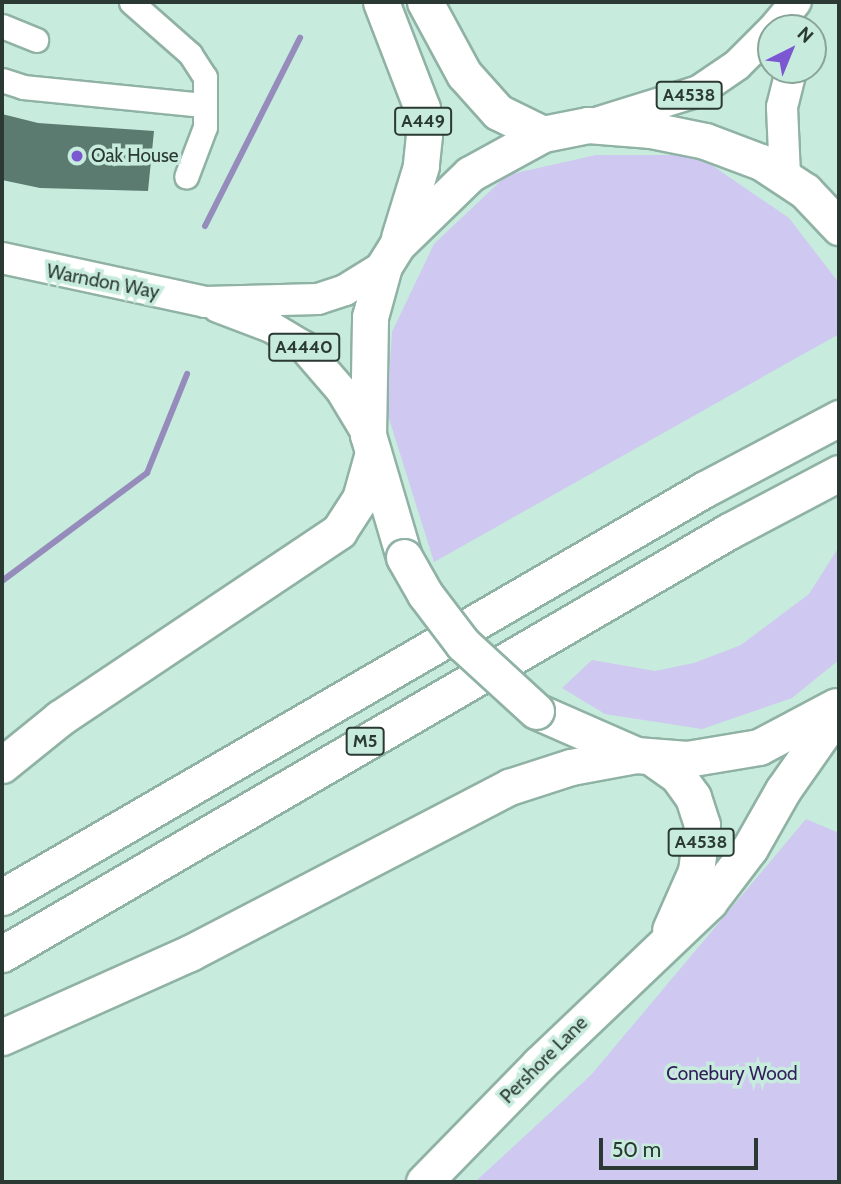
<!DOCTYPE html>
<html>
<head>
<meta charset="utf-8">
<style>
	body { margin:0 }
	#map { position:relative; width:841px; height:1184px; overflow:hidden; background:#c7ebdd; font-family:Cabin,sans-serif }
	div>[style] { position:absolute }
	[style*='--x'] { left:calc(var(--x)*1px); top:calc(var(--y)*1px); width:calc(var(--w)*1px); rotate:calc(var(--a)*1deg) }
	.green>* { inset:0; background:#cfc8f0 }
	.stream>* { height:6px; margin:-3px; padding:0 3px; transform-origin:3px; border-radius:3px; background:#958cbc }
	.building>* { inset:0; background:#5b7b70 }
	.roads { filter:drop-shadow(2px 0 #90b2a5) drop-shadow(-2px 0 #90b2a5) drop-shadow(0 2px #90b2a5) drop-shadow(0 -2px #90b2a5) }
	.minor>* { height:23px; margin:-11.5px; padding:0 11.5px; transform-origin:11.5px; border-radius:11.5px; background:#fff }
	.major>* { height:30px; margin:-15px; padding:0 15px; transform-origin:15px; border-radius:15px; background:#fff }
	.highway>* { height:35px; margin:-17.5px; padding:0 17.5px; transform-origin:17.5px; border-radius:17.5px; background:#fff }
	.bridges { filter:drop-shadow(2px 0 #90b2a5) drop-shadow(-2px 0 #90b2a5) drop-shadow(0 2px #90b2a5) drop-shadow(0 -2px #90b2a5) }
	.highway-bridge>* { height:35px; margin:-17.5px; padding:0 17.5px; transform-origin:17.5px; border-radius:17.5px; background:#fff }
	.dots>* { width:19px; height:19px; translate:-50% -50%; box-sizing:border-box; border:4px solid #c7ebdd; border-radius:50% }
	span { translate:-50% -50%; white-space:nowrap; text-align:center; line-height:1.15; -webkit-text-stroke:7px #c7ebdd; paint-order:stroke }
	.shield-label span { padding:2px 5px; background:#c7ebdd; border:2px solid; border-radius:5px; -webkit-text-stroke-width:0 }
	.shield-label { font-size:18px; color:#2b3934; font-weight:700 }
	.poi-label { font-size:19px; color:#2b3934 }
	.left { translate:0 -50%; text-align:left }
	.street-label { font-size:19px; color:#2b3934 }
	.park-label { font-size:19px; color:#32205b }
	.frame { position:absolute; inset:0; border:4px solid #2b3934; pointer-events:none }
	.north { position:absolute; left:757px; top:14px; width:70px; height:70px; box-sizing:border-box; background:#c7ebdd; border:2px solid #89a499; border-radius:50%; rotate:43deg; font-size:19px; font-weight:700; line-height:28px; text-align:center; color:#2b3934 }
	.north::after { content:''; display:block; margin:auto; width:24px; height:32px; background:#7b58d2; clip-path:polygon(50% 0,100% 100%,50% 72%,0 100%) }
	.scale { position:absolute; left:599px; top:1138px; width:159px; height:32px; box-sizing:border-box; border:4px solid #2b3934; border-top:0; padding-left:9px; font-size:21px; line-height:24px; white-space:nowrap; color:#2b3934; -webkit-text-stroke:5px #c7ebdd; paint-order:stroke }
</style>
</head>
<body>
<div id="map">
	<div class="green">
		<div style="clip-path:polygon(596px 155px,697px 155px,789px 218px,839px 283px,839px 334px,434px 562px,387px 412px,392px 332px,434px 244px,507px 175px)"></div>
		<div style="clip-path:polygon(839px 547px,839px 660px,792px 698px,702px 729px,605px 714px,562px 688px,592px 660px,655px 671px,694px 663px,741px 645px,809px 594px)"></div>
		<div style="clip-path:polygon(806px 819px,839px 833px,839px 1182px,475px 1182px,591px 1075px)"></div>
	</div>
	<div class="stream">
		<div style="--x:205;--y:226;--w:211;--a:-63.2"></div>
		<div style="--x:2;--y:581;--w:181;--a:-36.7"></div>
		<div style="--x:147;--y:473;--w:107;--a:-68"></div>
	</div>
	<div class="building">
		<div style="clip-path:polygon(2px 114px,38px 123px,154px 131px,148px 191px,40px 188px,2px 180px)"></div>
	</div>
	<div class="roads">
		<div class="minor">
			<div style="--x:131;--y:2;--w:79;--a:41.4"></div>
			<div style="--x:190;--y:54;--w:27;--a:57"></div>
			<div style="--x:205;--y:77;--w:50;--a:90"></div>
			<div style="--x:205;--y:127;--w:53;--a:110.8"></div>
			<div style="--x:2;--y:26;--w:37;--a:22"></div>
			<div style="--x:2;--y:80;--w:22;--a:18"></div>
			<div style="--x:23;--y:87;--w:181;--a:5.7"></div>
		</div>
		<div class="major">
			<div style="--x:774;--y:28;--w:34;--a:-50"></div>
			<div style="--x:599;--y:122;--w:105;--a:-17.2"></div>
			<div style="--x:699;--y:91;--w:46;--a:-34.4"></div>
			<div style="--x:737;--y:65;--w:48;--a:-45"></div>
			<div style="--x:785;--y:176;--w:69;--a:-92.5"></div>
			<div style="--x:782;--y:107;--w:38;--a:-76"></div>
			<div style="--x:2;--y:258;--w:208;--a:12.2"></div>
			<div style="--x:205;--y:302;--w:113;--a:-1.5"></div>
			<div style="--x:318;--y:299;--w:28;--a:-18"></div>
			<div style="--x:345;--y:290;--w:46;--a:-31.6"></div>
			<div style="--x:218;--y:307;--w:57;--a:20.7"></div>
			<div style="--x:271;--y:327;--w:37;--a:31"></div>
			<div style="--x:303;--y:346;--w:58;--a:49.2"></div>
			<div style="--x:341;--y:390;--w:52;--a:59"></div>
		</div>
		<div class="highway">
			<div style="--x:381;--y:2;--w:114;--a:68.9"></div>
			<div style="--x:422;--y:108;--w:27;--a:86"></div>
			<div style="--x:424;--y:135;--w:31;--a:96"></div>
			<div style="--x:421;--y:166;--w:75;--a:107"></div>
			<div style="--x:425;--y:2;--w:82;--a:61.6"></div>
			<div style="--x:464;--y:74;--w:51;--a:48.2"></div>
			<div style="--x:498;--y:112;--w:50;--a:26.1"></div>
			<div style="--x:404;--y:557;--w:127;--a:-106.4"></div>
			<div style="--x:368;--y:435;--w:118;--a:-89"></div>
			<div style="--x:370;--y:317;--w:53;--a:-74.6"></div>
			<div style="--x:384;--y:266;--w:25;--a:-58"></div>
			<div style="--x:397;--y:245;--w:102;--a:-44.2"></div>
			<div style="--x:470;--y:174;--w:83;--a:-28.7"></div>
			<div style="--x:543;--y:134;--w:46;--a:-11.3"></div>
			<div style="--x:588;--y:125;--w:63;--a:4.5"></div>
			<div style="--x:651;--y:130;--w:55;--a:11.5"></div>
			<div style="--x:705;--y:141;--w:60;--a:20.6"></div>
			<div style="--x:761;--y:162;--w:53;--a:33.4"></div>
			<div style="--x:805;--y:191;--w:50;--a:46.6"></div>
			<div style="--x:536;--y:711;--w:109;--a:23.7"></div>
			<div style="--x:636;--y:755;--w:51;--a:4.5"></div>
			<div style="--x:687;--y:759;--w:73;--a:-9.5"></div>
			<div style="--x:759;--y:747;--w:87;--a:-28"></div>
			<div style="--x:651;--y:757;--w:32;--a:35"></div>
			<div style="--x:677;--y:775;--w:27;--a:54"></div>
			<div style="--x:693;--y:797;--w:29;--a:72"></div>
			<div style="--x:702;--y:825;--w:46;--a:97.4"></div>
			<div style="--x:696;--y:871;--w:64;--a:113.8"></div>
			<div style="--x:2;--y:765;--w:75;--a:-39"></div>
			<div style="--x:60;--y:718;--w:336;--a:-33.8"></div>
			<div style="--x:339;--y:531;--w:38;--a:-57"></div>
			<div style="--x:360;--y:499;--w:45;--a:-74.4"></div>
			<div style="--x:2;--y:897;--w:813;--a:-30.13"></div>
			<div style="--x:705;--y:489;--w:152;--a:-27.9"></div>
			<div style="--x:2;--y:954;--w:841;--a:-30.19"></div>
			<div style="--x:729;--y:531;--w:124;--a:-27.8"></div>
			<div style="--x:2;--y:1037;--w:206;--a:-24.1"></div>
			<div style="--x:190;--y:953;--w:360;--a:-27.5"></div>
			<div style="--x:509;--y:787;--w:65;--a:-17.9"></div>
			<div style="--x:571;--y:767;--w:66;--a:-10.5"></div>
			<div style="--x:424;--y:1182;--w:165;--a:-45.7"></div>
			<div style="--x:539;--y:1064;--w:235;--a:-43.6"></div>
			<div style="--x:709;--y:902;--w:68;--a:-52.8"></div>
			<div style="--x:750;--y:848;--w:67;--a:-60.4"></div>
			<div style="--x:783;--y:790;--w:98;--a:-55"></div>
		</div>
	</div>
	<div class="bridges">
		<div class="highway-bridge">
			<div style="--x:404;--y:557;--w:43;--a:60.4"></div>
			<div style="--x:425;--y:594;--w:63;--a:52.8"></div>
			<div style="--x:463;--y:644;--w:99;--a:42.5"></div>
		</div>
	</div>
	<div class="dots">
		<div style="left:77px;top:156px;background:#7b58d2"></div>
	</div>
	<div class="shield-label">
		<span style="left:689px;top:95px">A4538</span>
		<span style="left:423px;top:121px">A449</span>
		<span style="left:304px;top:347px">A4440</span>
		<span style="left:365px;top:741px">M5</span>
		<span style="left:701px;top:842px">A4538</span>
	</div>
	<div class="poi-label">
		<span class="left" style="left:91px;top:156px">Oak House</span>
	</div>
	<div class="street-label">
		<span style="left:103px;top:282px;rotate:11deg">Warndon Way</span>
		<span style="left:544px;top:1060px;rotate:-45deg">Pershore Lane</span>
	</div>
	<div class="park-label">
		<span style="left:732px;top:1074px">Conebury Wood</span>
	</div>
	<div class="frame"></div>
	<div class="north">N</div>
	<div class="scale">50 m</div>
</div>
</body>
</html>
